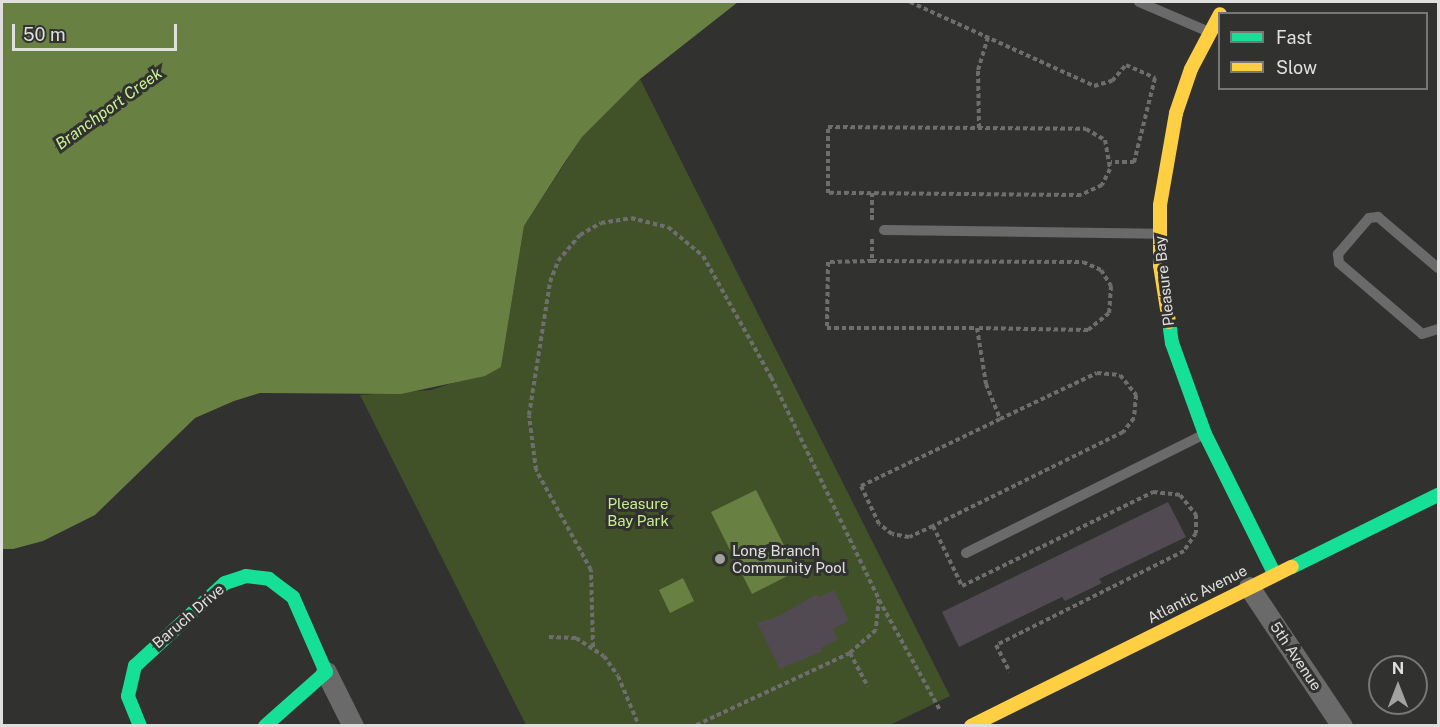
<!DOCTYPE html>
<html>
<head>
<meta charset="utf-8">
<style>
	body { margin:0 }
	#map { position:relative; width:1440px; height:727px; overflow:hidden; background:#313130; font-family:"Public Sans",sans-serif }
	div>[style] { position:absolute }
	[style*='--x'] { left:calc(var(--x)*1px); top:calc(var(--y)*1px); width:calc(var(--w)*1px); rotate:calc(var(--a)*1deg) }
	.green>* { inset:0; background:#415128 }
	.water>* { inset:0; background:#698043 }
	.building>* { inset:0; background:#514a53 }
	.path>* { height:4px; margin-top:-2px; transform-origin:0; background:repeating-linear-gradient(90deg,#6e6e6e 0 4.5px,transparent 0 7.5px) }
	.lane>* { height:10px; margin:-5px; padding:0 5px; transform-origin:5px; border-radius:5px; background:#6a6a6a }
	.street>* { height:21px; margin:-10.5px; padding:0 10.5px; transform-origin:10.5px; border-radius:10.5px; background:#6a6a6a }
	.fast>* { height:14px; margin:-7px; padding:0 7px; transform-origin:7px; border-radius:7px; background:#16e098 }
	.slow>* { height:14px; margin:-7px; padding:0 7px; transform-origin:7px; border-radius:7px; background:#ffcf43 }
	.dots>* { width:16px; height:16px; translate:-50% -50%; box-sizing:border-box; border:3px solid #31322f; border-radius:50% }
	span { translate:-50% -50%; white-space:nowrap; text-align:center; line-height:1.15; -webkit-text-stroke:6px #31322f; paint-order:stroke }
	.street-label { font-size:15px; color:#dfe0de }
	.park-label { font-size:15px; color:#c8ee8f }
	.poi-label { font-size:15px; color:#dfe0de }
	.left { translate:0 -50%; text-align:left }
	.water-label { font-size:16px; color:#ccf293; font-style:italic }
	.frame { position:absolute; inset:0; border:3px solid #dfe0de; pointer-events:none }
	.legend { position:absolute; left:1218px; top:12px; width:210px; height:78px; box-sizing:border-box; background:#31322f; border:2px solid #777875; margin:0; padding:8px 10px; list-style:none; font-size:18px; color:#dfe0de }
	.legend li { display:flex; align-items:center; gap:12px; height:30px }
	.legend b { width:30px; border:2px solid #777875 }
	.north { position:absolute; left:1368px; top:655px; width:60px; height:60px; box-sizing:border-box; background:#31322f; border:2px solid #777875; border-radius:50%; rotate:0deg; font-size:16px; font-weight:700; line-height:24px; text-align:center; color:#dfe0de }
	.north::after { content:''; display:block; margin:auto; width:21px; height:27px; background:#a2a3a1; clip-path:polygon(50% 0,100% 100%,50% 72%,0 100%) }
	.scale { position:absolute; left:12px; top:24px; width:165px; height:27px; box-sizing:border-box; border:3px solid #dfe0de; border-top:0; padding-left:8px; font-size:18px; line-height:21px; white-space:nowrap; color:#dfe0de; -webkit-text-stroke:4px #31322f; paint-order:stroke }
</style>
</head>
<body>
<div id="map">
	<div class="green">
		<div style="clip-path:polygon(640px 79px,950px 696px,890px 725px,526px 725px,360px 395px,431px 390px,501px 367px,524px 226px,582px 137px)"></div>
	</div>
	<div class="water">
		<div style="clip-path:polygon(2px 2px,738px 2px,640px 79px,582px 137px,563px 165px,524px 226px,501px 367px,485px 376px,401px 394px,260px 393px,234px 401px,195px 418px,95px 515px,43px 541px,13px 549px,2px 549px)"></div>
		<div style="clip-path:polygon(756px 490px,797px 571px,752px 594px,711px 512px)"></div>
		<div style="clip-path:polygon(683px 578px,694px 601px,670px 613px,659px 590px)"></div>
	</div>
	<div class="building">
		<div style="clip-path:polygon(1168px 502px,1186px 537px,1099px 579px,1102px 583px,1065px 601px,1062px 597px,959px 647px,942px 612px)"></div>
		<div style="clip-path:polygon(834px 590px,849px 621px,833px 629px,838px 640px,821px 648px,823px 651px,780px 669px,757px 623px,779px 616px,817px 594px,819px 597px)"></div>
	</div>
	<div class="path">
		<div style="--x:910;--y:2;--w:202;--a:24.5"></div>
		<div style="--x:1094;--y:86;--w:19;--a:-16"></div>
		<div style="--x:1112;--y:81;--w:21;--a:-49"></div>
		<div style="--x:1126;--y:65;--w:32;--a:24"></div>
		<div style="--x:1155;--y:78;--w:87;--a:104"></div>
		<div style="--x:1134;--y:162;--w:23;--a:180"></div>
		<div style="--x:828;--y:127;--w:258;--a:0.4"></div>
		<div style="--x:1086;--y:129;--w:22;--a:30"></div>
		<div style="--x:1105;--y:140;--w:29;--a:80"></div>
		<div style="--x:1110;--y:169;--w:18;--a:117"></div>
		<div style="--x:1102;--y:185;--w:23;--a:155"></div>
		<div style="--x:1081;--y:195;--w:253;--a:-179.5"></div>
		<div style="--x:828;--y:193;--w:66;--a:-90"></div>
		<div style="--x:979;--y:128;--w:58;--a:-91"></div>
		<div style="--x:978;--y:70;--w:34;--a:-73"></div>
		<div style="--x:872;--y:193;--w:27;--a:90"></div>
		<div style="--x:872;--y:239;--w:22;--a:90"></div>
		<div style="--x:872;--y:261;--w:44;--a:178.7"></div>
		<div style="--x:828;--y:262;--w:66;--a:90.9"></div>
		<div style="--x:827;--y:328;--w:150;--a:0"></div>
		<div style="--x:977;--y:328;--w:57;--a:80.9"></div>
		<div style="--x:986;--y:384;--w:38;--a:68"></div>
		<div style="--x:1000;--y:419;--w:107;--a:-25.4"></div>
		<div style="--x:1097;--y:373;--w:23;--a:5"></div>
		<div style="--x:1120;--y:375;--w:26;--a:51"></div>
		<div style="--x:1136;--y:395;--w:23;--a:95"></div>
		<div style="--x:1134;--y:418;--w:18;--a:128"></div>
		<div style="--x:1123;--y:432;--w:212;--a:153.7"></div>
		<div style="--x:933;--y:526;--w:67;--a:64.2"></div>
		<div style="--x:962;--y:586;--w:213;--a:-26.2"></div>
		<div style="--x:1153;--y:492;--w:27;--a:6"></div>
		<div style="--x:1180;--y:495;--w:26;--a:51"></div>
		<div style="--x:1196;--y:515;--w:18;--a:90"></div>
		<div style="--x:1196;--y:533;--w:22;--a:124"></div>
		<div style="--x:1184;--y:551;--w:210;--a:153.4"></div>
		<div style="--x:996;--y:645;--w:30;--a:63"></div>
		<div style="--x:872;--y:261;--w:211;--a:0.3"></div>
		<div style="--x:1083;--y:262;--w:20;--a:24"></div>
		<div style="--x:1101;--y:270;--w:19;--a:58"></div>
		<div style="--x:1111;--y:286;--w:27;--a:94"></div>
		<div style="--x:1109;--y:313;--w:27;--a:141"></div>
		<div style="--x:1088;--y:330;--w:111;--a:-179"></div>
		<div style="--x:933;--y:526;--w:26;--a:155"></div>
		<div style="--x:909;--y:537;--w:17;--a:-170"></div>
		<div style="--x:892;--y:534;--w:16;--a:-142"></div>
		<div style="--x:879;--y:524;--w:42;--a:-115.3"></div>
		<div style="--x:861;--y:486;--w:154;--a:-25.7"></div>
		<div style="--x:879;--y:600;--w:126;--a:61"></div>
		<div style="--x:549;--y:637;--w:27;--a:2"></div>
		<div style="--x:576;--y:638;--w:33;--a:33"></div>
		<div style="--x:604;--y:656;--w:24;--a:55"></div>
		<div style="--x:618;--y:676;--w:54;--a:67.2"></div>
		<div style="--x:593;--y:647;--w:77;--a:-91.5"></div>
		<div style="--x:591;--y:570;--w:114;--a:-118.8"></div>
		<div style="--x:536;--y:470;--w:55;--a:-97.3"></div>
		<div style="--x:529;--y:415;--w:135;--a:-81"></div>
		<div style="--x:550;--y:282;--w:22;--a:-69"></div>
		<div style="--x:558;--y:261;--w:34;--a:-50"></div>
		<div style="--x:580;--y:235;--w:24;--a:-30"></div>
		<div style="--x:601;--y:223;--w:30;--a:-9"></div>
		<div style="--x:631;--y:218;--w:38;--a:14"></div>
		<div style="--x:668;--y:227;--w:45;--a:39.6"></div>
		<div style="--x:703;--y:256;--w:139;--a:60.7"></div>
		<div style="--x:771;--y:377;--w:247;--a:64.1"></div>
		<div style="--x:879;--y:599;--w:31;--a:96"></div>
		<div style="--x:876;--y:630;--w:35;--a:139"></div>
		<div style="--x:850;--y:653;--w:172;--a:154.9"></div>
		<div style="--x:850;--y:653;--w:38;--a:62"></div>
	</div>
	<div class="lane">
		<div style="--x:1139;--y:2;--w:76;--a:23.2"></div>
		<div style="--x:884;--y:230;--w:274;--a:0.8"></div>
		<div style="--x:1438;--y:268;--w:79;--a:-139.6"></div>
		<div style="--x:1378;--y:217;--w:9;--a:174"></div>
		<div style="--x:1369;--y:218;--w:48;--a:130.7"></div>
		<div style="--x:1338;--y:254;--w:9;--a:84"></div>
		<div style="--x:1339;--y:263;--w:109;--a:40.5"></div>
		<div style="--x:1422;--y:334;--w:17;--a:-17"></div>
		<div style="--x:966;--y:553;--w:267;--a:-26.5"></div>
	</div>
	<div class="street">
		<div style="--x:1249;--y:587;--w:167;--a:56.2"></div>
		<div style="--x:326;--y:672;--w:60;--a:63.4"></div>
	</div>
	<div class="fast">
		<div style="--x:1169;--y:322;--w:21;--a:82"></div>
		<div style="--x:1172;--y:343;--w:97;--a:70.1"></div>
		<div style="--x:1205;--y:434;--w:155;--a:63.6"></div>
		<div style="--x:1292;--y:567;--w:163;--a:-26.3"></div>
		<div style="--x:140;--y:726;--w:32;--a:-112"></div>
		<div style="--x:128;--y:696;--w:31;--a:-77"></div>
		<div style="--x:135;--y:666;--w:122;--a:-42.7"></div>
		<div style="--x:225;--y:583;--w:22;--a:-18"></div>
		<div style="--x:246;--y:576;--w:23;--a:7"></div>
		<div style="--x:269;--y:579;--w:30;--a:37"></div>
		<div style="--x:293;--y:597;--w:82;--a:66.3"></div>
		<div style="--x:326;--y:672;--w:81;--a:138.5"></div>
	</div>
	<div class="slow">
		<div style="--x:1169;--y:322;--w:58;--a:-99"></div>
		<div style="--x:1160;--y:265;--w:60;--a:-90"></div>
		<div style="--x:1160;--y:205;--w:93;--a:-80.1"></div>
		<div style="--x:1176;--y:113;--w:46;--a:-71.2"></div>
		<div style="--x:1191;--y:69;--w:62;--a:-62.2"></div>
		<div style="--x:971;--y:726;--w:358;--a:-26.4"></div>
	</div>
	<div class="dots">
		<div style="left:720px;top:559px;background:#a2a3a1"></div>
	</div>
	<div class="street-label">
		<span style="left:1164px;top:281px;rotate:-96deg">Pleasure Bay</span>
		<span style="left:1197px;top:594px;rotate:-27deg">Atlantic Avenue</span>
		<span style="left:188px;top:616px;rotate:-41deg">Baruch Drive</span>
		<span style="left:1296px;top:656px;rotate:56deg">5th Avenue</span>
	</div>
	<div class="park-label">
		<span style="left:638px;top:512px">Pleasure<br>Bay Park</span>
	</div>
	<div class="poi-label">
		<span class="left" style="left:732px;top:559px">Long Branch<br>Community Pool</span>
	</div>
	<div class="water-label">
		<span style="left:109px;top:109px;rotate:-36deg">Branchport Creek</span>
	</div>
	<div class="frame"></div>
	<ul class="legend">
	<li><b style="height:8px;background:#16e098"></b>Fast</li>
	<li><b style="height:8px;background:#ffcf43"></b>Slow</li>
	</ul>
	<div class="north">N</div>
	<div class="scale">50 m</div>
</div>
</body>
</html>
